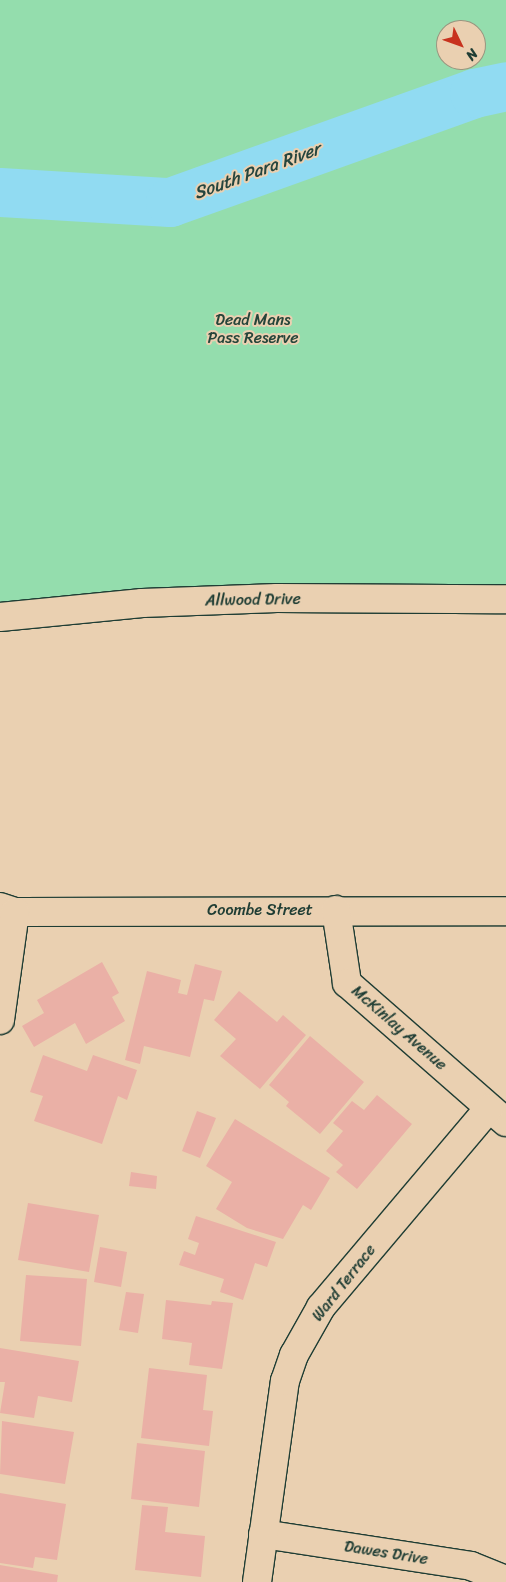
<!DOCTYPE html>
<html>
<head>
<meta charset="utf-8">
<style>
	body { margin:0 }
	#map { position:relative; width:506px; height:1582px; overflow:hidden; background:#ead0b1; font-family:Sriracha,sans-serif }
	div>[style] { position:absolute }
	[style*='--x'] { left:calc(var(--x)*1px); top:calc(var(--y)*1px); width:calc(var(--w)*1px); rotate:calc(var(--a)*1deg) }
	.green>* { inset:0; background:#94ddad }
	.river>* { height:49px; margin:-24.5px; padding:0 24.5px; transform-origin:24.5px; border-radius:24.5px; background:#91dbf2 }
	.building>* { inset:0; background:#eab0a6 }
	.roads { filter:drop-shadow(1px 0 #1f3d34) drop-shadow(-1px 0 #1f3d34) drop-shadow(0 1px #1f3d34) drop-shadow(0 -1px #1f3d34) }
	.street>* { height:28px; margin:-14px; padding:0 14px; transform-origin:14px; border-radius:14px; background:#ead0b1 }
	span { translate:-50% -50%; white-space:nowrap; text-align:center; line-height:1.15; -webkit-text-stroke:4px #ead0b1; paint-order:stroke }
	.park-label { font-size:16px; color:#25453a }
	.street-label { font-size:16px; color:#1f3d34 }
	.water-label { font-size:18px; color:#25453e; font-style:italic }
	.north { position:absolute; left:436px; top:20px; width:50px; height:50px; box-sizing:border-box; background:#ead0b1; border:1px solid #99957f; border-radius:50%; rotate:132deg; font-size:14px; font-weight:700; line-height:20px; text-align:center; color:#1f3d34 }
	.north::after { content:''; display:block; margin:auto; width:18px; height:22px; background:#c8321e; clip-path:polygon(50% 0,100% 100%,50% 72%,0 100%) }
</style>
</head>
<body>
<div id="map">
	<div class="green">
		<div style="clip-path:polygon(evenodd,0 0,506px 0,506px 599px,0 617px,0 0,446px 30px,476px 30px,476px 60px,446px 60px,446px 30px)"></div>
	</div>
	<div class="river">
		<div style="--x:0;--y:192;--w:170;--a:3.4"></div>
		<div style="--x:170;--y:202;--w:323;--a:-19.7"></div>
		<div style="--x:474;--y:93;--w:33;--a:-12"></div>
	</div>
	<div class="building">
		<div style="clip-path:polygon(102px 962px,119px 993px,112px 997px,125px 1021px,86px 1044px,75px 1023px,34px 1047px,22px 1026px,44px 1013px,37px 1000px)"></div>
		<div style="clip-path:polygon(195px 964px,222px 971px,214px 1001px,204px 999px,190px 1057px,144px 1046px,140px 1064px,125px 1060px,147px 971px,181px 980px,178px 993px,187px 995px)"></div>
		<div style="clip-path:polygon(239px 991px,277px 1022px,283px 1015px,306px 1035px,260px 1089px,220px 1056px,236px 1039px,214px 1020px)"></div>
		<div style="clip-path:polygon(310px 1036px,364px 1082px,320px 1134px,286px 1106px,289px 1102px,269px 1085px)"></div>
		<div style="clip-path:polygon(43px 1055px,87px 1071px,93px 1055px,137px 1070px,127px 1100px,118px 1096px,102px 1144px,34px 1121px,43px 1096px,30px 1092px)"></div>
		<div style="clip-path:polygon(377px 1095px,412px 1124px,357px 1189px,336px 1172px,343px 1165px,326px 1151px,343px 1131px,333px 1123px,352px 1101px,364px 1110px)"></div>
		<div style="clip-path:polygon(197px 1111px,216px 1118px,200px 1158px,182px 1151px)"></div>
		<div style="clip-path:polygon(235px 1119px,330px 1178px,311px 1210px,303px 1205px,283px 1239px,247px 1228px,216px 1209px,232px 1182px,206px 1166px)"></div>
		<div style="clip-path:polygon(131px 1172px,157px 1176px,156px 1189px,129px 1186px)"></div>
		<div style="clip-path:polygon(28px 1203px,99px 1215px,89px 1272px,18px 1260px)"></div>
		<div style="clip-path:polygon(196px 1216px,276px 1242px,267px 1267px,255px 1263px,243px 1300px,220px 1292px,224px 1279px,179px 1265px,184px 1251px,195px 1255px,199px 1243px,188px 1239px)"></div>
		<div style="clip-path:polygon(100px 1247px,127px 1252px,121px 1287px,94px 1282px)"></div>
		<div style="clip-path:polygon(26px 1275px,87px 1279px,81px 1346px,20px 1341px)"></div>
		<div style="clip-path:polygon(126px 1292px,144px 1294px,138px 1333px,119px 1330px)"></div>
		<div style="clip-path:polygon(166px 1300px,211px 1305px,212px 1301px,233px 1303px,222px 1369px,189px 1365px,192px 1343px,162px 1339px)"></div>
		<div style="clip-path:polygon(0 1348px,79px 1361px,72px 1402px,38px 1396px,34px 1418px,0 1413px,5px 1382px,0 1382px)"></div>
		<div style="clip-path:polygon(149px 1368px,207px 1375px,203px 1410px,213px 1411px,209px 1446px,141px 1438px)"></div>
		<div style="clip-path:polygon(2px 1421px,74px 1432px,65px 1484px,0 1474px)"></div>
		<div style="clip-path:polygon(137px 1443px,205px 1451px,199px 1507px,131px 1499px)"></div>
		<div style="clip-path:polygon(0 1493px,66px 1504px,57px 1560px,35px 1557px,33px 1568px,0 1563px)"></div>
		<div style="clip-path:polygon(142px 1505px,168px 1507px,165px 1532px,205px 1536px,201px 1577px,135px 1570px)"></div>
		<div style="clip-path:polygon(0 1565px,58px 1575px,57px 1582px,0 1582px)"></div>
	</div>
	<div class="roads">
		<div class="street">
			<div style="--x:0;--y:617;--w:143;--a:-5.6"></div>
			<div style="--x:142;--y:603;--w:135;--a:-2.1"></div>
			<div style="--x:277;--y:598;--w:229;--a:0.3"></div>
			<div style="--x:0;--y:907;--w:16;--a:18"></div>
			<div style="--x:15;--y:912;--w:491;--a:-0.1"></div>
			<div style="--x:336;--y:910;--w:74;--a:81.4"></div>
			<div style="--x:347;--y:983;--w:211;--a:41.2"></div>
			<div style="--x:0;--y:1020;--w:109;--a:-82.1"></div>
			<div style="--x:263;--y:1534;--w:210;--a:8.7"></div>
			<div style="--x:471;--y:1566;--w:38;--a:22"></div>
			<div style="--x:257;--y:1582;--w:203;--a:-82.1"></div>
			<div style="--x:285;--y:1381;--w:28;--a:-71"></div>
			<div style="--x:294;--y:1355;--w:55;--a:-60.6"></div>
			<div style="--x:321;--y:1307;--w:260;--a:-49.8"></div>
		</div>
	</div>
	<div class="park-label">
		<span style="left:253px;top:329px">Dead Mans<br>Pass Reserve</span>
	</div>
	<div class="street-label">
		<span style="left:253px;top:600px;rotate:-1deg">Allwood Drive</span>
		<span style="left:260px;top:910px">Coombe Street</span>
		<span style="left:399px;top:1028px;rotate:41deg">McKinlay Avenue</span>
		<span style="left:344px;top:1283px;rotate:-52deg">Ward Terrace</span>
		<span style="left:386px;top:1553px;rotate:9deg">Dawes Drive</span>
	</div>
	<div class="water-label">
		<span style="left:257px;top:171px;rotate:-20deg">South Para River</span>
	</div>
	<div class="north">N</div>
</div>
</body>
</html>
